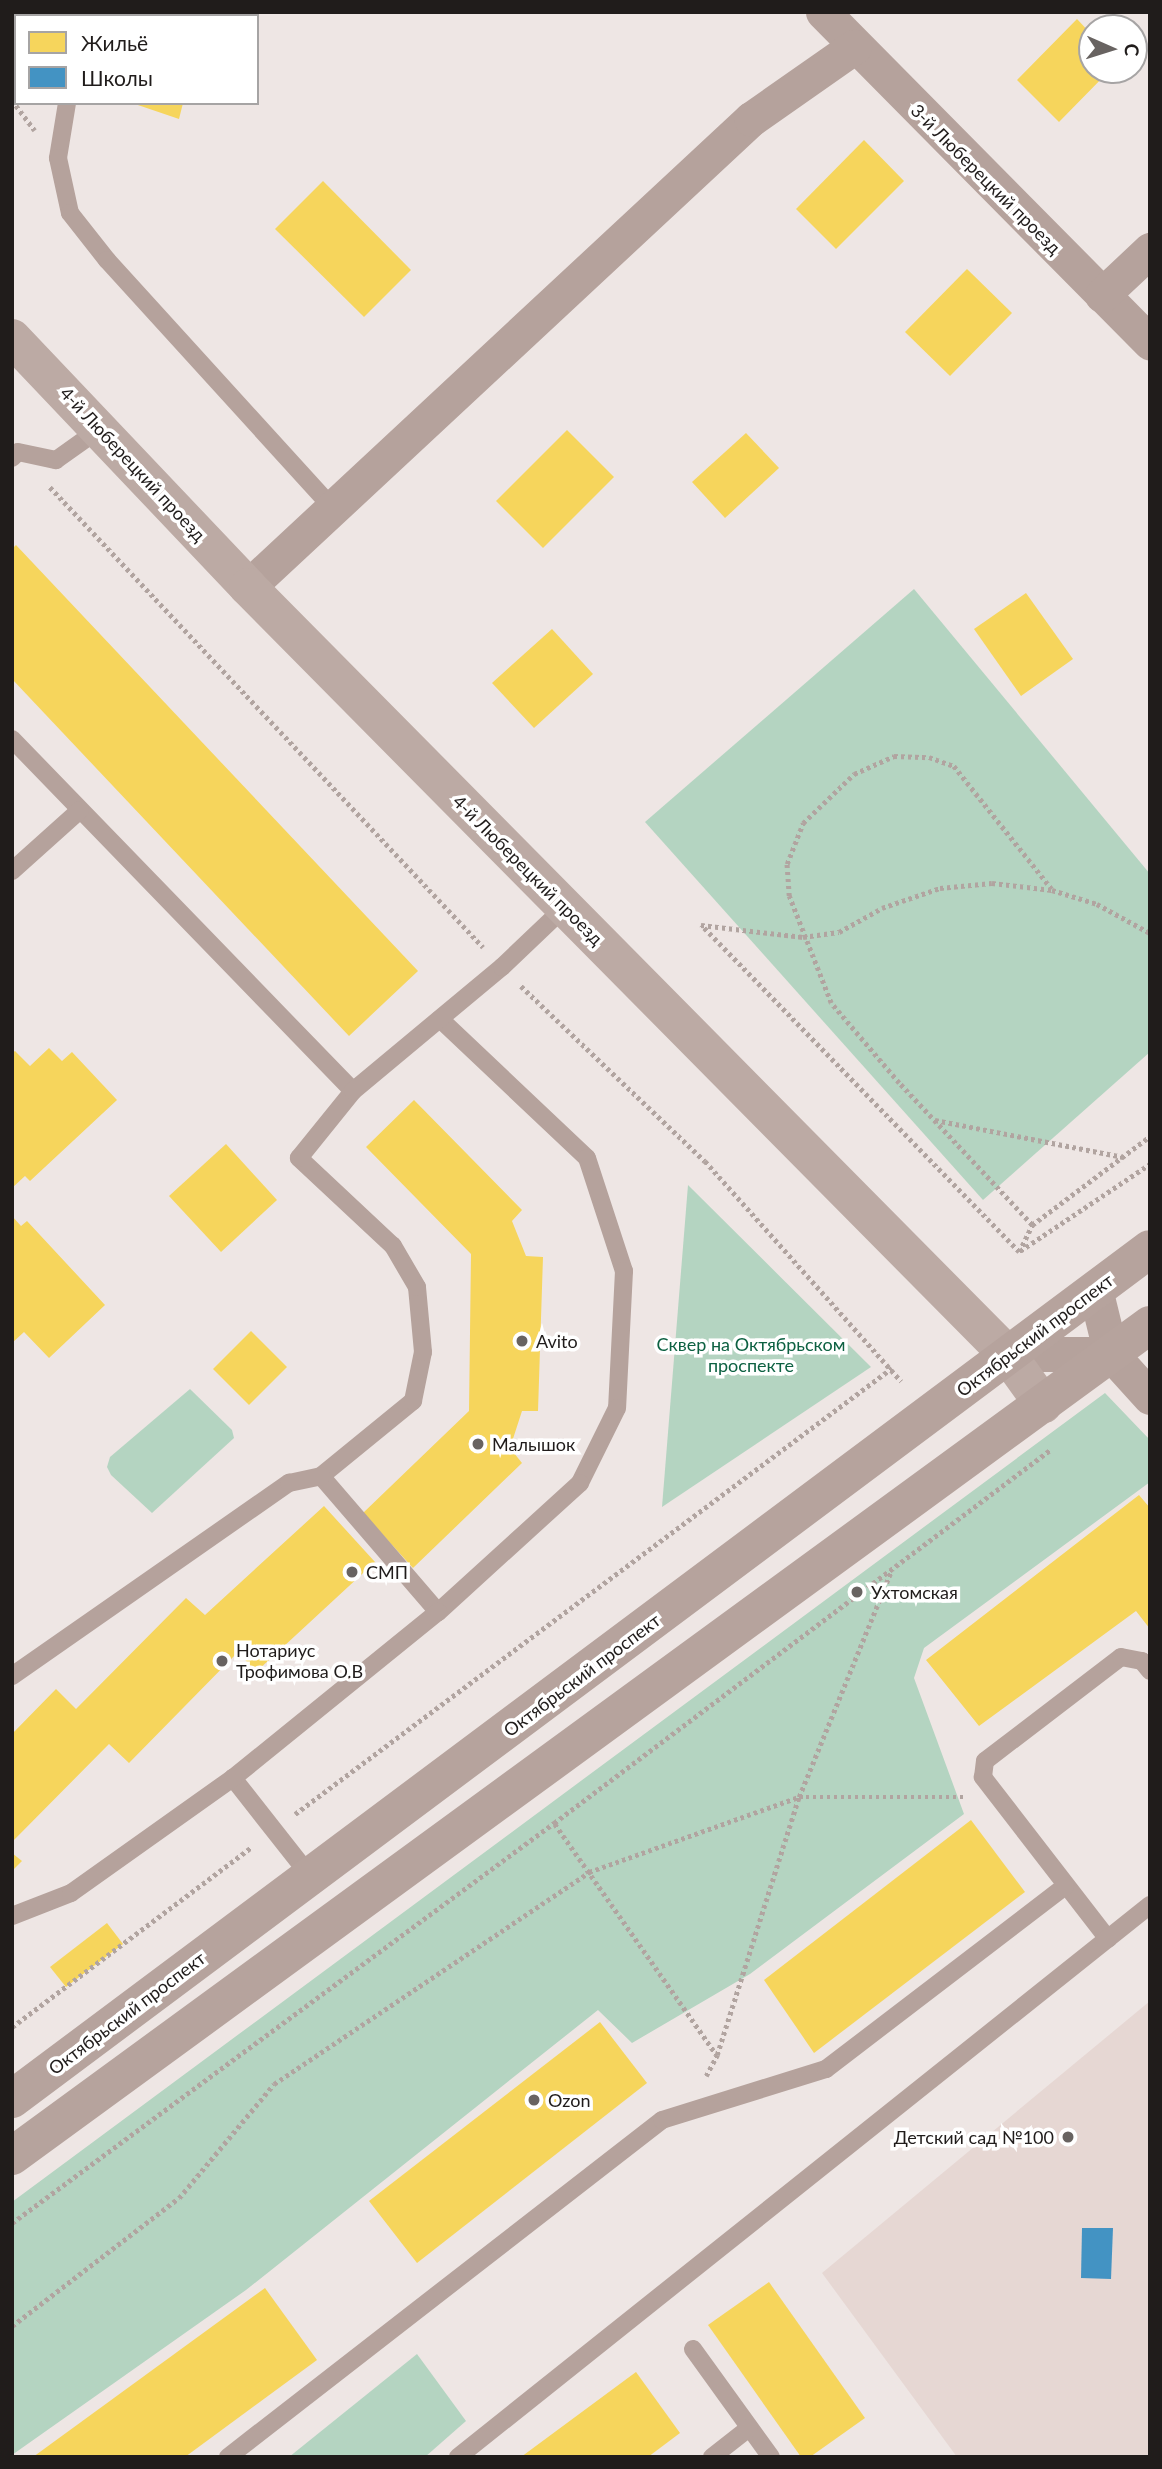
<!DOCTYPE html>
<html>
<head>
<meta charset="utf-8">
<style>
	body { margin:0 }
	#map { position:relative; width:1162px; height:2469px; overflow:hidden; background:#eee6e4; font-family:Lato,sans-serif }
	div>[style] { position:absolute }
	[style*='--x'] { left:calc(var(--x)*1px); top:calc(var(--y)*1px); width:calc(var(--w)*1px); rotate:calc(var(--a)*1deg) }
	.built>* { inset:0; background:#e6d7d3 }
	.green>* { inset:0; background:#b4d4c1 }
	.homes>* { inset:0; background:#f6d55c }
	.schools>* { inset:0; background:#4393c3 }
	.path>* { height:4.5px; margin-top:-2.25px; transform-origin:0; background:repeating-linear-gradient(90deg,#b1a4a0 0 3.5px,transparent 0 7px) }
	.lane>* { height:18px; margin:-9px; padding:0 9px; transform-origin:9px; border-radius:9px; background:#b5a29c }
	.street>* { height:35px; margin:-17.5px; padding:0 17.5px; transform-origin:17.5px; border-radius:17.5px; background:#b5a29c }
	.secondary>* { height:38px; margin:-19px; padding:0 19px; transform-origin:19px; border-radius:19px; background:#bcaaa4 }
	.primary>* { height:38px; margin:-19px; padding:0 19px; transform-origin:19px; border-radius:19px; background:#b6a39d }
	.dots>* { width:19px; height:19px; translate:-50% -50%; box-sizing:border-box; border:4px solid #fff; border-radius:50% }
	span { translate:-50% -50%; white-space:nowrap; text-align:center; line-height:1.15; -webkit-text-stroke:7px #fff; paint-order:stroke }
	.street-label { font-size:18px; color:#201c1b }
	.poi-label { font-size:18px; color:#201c1b }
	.left { translate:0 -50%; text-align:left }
	.right { translate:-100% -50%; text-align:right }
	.park-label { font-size:18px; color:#0d6142 }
	.frame { position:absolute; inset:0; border:14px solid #201c1b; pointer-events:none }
	.legend { position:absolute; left:14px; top:14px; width:245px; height:91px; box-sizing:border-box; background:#fff; border:2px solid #a6a4a4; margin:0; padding:9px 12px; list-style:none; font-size:21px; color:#201c1b }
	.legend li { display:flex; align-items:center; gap:14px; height:35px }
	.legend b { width:35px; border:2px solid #a6a4a4 }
	.north { position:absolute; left:1078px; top:14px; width:70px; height:70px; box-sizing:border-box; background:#fff; border:2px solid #a6a4a4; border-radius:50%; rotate:93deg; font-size:19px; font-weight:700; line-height:28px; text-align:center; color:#201c1b }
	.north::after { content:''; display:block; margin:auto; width:24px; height:32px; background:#686361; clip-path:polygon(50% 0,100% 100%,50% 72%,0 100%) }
</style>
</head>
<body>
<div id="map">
	<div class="built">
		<div style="clip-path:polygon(1150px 2001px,1150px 2457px,957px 2457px,822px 2273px)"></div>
	</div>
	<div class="green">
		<div style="clip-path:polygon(914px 589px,1150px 874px,1150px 1052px,983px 1200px,645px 822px)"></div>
		<div style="clip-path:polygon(688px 1185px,871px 1367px,662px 1507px)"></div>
		<div style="clip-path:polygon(190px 1389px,232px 1430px,234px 1438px,152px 1513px,111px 1475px,107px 1467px,110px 1457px)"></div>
		<div style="clip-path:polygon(1105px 1393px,1150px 1440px,1150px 1482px,924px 1648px,914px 1678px,964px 1814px,750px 1974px,632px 2043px,598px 2010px,246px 2290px,12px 2455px,12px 2202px)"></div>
		<div style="clip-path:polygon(417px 2354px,466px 2421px,425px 2457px,289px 2457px)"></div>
	</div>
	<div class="homes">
		<div style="clip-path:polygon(1077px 19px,1092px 35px,1092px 70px,1110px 70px,1059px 122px,1017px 80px)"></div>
		<div style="clip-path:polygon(132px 103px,183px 103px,179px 119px)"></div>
		<div style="clip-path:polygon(864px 140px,904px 181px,836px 249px,796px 209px)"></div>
		<div style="clip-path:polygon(323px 181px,411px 270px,364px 317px,275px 229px)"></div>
		<div style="clip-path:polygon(967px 269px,1012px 313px,950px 376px,905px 332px)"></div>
		<div style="clip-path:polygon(567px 430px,614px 477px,543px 548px,496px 501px)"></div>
		<div style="clip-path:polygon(746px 433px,779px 468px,725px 518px,692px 482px)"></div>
		<div style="clip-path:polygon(16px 545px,418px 971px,349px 1036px,12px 679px,12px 549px)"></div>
		<div style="clip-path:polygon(1026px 593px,1073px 659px,1021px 696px,974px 629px)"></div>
		<div style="clip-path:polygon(552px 629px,593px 674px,534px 728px,492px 683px)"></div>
		<div style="clip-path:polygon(49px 1048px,62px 1061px,72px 1052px,117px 1100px,30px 1181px,25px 1176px,12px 1188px,12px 1053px,15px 1051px,30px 1066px)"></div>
		<div style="clip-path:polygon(414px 1100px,522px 1210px,512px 1221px,526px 1256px,543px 1257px,538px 1411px,522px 1411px,510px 1448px,522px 1463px,413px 1568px,363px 1513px,469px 1411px,471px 1254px,366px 1147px)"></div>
		<div style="clip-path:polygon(226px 1144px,277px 1200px,221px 1252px,169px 1196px)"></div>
		<div style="clip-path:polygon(12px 1216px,21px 1226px,27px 1221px,105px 1305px,49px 1358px,24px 1332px,12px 1343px)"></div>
		<div style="clip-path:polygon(251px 1331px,287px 1367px,249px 1405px,213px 1369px)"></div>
		<div style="clip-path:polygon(1139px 1495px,1150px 1508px,1150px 1629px,1136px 1611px,979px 1726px,926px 1660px)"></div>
		<div style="clip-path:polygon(324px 1506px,375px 1562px,256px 1672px,238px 1652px,129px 1763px,109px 1744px,12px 1842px,12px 1734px,56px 1689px,76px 1709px,186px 1598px,205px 1615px)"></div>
		<div style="clip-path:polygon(971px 1820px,1025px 1892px,814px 2053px,764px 1980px)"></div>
		<div style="clip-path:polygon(12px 1853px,22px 1861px,12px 1871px)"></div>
		<div style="clip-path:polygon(107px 1923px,123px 1944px,66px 1987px,50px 1967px)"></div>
		<div style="clip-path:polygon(600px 2022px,647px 2083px,417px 2263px,369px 2201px)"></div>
		<div style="clip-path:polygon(769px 2282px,865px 2418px,810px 2457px,801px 2457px,708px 2325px)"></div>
		<div style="clip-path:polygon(265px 2288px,317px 2360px,185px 2457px,33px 2457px)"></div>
		<div style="clip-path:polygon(636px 2372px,680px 2433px,648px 2457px,521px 2457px)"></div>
	</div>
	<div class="schools">
		<div style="clip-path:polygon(1082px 2228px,1113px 2228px,1111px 2279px,1081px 2278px)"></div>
	</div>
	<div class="path">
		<div style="--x:12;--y:100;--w:38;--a:53"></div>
		<div style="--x:50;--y:487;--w:632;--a:46.73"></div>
		<div style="--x:521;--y:986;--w:254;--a:43.6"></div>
		<div style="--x:705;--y:1161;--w:295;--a:48.3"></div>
		<div style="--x:935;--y:1120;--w:192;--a:11.1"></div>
		<div style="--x:1032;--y:1225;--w:195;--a:-133.1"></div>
		<div style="--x:899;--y:1083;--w:105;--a:-130.4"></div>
		<div style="--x:831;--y:1003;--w:115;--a:-111.4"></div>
		<div style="--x:789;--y:896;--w:32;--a:-94"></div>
		<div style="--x:787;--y:864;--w:44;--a:-68.7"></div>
		<div style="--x:803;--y:823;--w:71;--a:-43.9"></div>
		<div style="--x:854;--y:774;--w:44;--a:-24.2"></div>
		<div style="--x:894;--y:756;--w:35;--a:2"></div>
		<div style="--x:929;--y:757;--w:27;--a:20"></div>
		<div style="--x:954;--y:766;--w:157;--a:51.5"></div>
		<div style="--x:1020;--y:1251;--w:156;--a:-33.8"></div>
		<div style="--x:1019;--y:1252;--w:456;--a:-134.2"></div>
		<div style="--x:701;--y:925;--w:103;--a:6.7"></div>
		<div style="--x:803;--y:937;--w:36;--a:-8"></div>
		<div style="--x:839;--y:932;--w:49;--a:-29.2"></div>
		<div style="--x:882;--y:908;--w:61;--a:-19"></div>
		<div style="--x:940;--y:888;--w:52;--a:-5.5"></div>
		<div style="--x:992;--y:883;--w:60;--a:6.7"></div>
		<div style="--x:1052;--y:890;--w:47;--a:17.3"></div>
		<div style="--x:1097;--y:904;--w:60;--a:28.7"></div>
		<div style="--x:1019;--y:1252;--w:30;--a:-64"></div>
		<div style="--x:1032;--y:1225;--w:148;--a:-37"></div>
		<div style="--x:295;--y:1814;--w:745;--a:-36.76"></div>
		<div style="--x:555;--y:1824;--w:281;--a:55"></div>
		<div style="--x:12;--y:2027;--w:300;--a:-36.9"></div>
		<div style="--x:706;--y:2076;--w:24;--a:-62"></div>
		<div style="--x:717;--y:2055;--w:271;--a:-72.4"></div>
		<div style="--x:799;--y:1797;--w:246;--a:-67.8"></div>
		<div style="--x:12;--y:2223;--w:674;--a:-36.43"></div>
		<div style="--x:554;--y:1823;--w:621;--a:-36.94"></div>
		<div style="--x:12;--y:2326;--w:210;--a:-37.5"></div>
		<div style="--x:179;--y:2198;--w:148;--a:-50.2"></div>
		<div style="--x:274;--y:2084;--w:380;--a:-33.9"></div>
		<div style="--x:589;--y:1872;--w:223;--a:-19.7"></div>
		<div style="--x:799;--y:1797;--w:165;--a:0"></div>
	</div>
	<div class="lane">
		<div style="--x:67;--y:103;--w:56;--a:99.3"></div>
		<div style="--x:58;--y:158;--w:56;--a:77.7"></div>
		<div style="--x:70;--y:213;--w:60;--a:51.8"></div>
		<div style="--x:107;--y:260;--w:336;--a:47.7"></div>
		<div style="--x:12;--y:458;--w:8;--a:-45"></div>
		<div style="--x:18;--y:452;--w:39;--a:12"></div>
		<div style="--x:56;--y:460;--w:55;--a:-35.4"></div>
		<div style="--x:12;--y:739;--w:490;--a:45.9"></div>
		<div style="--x:12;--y:871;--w:91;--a:-41.9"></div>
		<div style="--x:440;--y:1019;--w:202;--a:43.4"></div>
		<div style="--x:587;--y:1158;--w:119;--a:71.9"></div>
		<div style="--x:624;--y:1271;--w:137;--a:92.9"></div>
		<div style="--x:617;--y:1408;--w:84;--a:116.3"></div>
		<div style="--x:580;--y:1483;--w:192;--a:137.7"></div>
		<div style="--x:438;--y:1612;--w:179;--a:-130.7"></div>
		<div style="--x:321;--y:1476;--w:119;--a:-39.2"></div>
		<div style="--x:413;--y:1401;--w:50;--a:-78.5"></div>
		<div style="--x:423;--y:1352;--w:65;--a:-95.3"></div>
		<div style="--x:417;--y:1287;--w:48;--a:-120.3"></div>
		<div style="--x:393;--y:1246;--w:129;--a:-136.9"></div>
		<div style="--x:299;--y:1158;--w:86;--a:-51.1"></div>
		<div style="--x:353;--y:1091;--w:194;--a:-39.8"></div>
		<div style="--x:502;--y:967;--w:87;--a:-43.6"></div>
		<div style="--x:12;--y:1676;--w:338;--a:-34.9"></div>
		<div style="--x:289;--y:1483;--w:33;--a:-12"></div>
		<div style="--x:310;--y:1876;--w:125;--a:-128.2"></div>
		<div style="--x:233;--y:1778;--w:264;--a:-39"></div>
		<div style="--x:12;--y:1916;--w:63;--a:-21.3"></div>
		<div style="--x:71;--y:1893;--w:199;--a:-35.4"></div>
		<div style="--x:1108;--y:1939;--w:205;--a:-127.7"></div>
		<div style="--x:983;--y:1777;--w:16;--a:-83"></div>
		<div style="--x:985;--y:1761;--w:171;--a:-37.4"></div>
		<div style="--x:1121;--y:1657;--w:21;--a:11"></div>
		<div style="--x:1142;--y:1661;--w:13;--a:51"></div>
		<div style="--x:693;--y:2349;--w:133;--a:54.2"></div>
		<div style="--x:228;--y:2457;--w:549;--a:-37.83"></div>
		<div style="--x:662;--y:2120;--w:172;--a:-17.3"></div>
		<div style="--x:826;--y:2069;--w:301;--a:-37.4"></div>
		<div style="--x:458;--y:2457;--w:885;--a:-38.58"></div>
		<div style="--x:712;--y:2457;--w:47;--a:-38.1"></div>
	</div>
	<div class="street">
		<div style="--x:823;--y:12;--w:465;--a:45.3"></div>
		<div style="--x:1102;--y:295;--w:66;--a:-43.2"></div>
		<div style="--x:248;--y:587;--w:687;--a:-42.94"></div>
		<div style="--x:751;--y:119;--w:126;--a:-35"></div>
		<div style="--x:1095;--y:1289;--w:67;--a:76.2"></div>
		<div style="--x:1111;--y:1354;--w:58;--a:47.8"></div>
		<div style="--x:1007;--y:1354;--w:104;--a:0"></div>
	</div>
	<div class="secondary">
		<div style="--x:12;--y:338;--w:343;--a:46.5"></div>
		<div style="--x:248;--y:587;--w:1079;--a:45.3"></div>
		<div style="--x:1007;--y:1354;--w:62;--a:54.2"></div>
	</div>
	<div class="primary">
		<div style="--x:12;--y:2099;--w:1420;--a:-36.76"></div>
		<div style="--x:12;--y:2156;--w:1409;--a:-36.14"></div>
	</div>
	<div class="dots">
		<div style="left:522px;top:1341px;background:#686361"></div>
		<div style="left:478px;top:1444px;background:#686361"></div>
		<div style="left:352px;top:1572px;background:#686361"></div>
		<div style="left:857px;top:1592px;background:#686361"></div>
		<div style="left:222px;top:1661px;background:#686361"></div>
		<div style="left:534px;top:2100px;background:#686361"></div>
		<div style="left:1068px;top:2137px;background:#686361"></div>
	</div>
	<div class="street-label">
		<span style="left:986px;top:179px;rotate:45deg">3-й Люберецкий проезд</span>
		<span style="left:133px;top:464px;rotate:47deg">4-й Люберецкий проезд</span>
		<span style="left:528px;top:870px;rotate:45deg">4-й Люберецкий проезд</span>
		<span style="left:1035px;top:1335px;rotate:-37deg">Октябрьский проспект</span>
		<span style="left:582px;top:1675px;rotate:-37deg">Октябрьский проспект</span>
		<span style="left:127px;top:2013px;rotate:-37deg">Октябрьский проспект</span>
	</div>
	<div class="poi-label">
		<span class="left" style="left:536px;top:1341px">Avito</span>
		<span class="left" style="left:492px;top:1444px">Малышок</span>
		<span class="left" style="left:366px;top:1572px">СМП</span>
		<span class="left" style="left:871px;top:1592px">Ухтомская</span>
		<span class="left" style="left:236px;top:1661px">Нотариус<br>Трофимова О.В</span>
		<span class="left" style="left:548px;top:2100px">Ozon</span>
		<span class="right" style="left:1054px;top:2137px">Детский сад №100</span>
	</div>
	<div class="park-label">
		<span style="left:751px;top:1355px">Сквер на Октябрьском<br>проспекте</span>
	</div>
	<div class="frame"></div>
	<ul class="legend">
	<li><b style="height:19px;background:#f6d55c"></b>Жильё</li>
	<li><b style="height:19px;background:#4393c3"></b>Школы</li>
	</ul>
	<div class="north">С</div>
</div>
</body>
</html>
